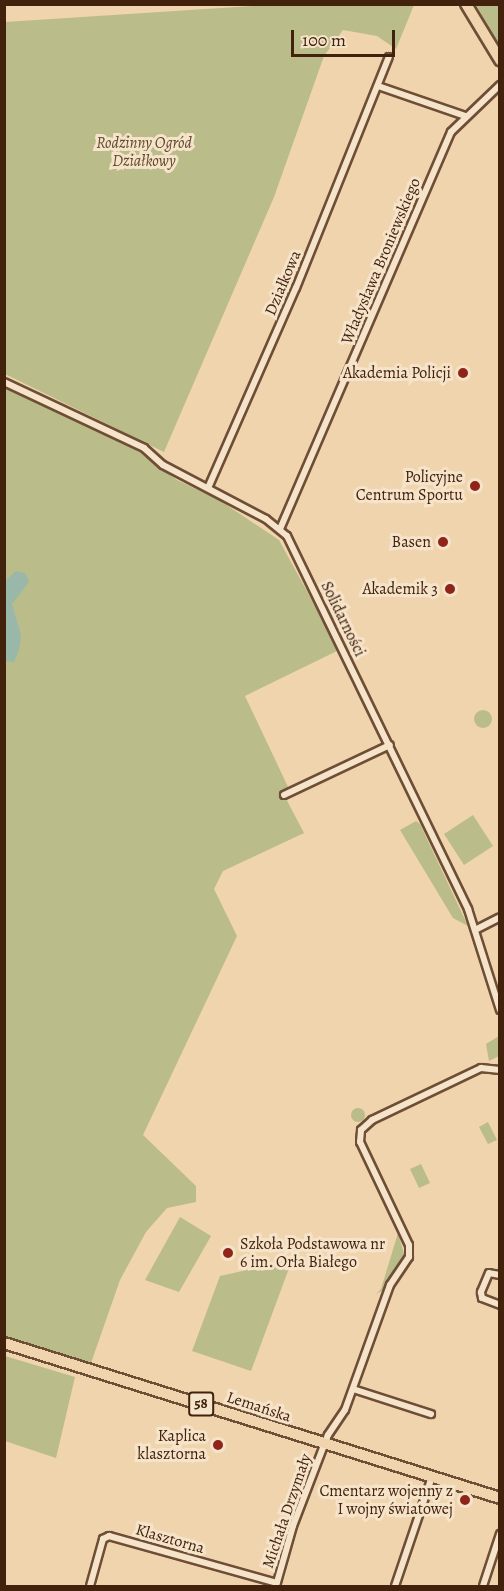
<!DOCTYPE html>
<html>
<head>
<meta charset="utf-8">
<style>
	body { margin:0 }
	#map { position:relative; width:504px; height:1591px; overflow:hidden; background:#f0d4ad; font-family:Alegreya,serif }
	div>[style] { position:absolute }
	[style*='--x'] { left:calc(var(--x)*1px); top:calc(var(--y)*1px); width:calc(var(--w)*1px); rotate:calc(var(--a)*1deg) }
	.green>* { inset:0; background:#babc89 }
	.round { border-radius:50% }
	.water>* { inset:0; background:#9ab8a9 }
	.roads { filter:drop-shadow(2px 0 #6e4e35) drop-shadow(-2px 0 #6e4e35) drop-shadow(0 2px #6e4e35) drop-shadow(0 -2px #6e4e35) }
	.minor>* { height:6px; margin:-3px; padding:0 3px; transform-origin:3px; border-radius:3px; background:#f5e3ca }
	.primary>* { height:10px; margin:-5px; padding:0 5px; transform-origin:5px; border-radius:5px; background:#f0d4ad }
	.dots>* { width:16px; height:16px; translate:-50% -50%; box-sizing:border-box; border:3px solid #f5e3ca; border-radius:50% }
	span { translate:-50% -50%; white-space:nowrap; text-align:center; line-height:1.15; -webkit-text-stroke:6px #f5e3ca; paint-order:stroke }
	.shield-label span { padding:2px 4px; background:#f5e3ca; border:2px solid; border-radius:4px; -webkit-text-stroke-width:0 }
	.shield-label { font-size:15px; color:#42220d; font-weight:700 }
	.park-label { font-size:16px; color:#60482c; font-style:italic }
	.street-label { font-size:16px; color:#42220d }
	.poi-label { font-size:16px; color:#42220d }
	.right { translate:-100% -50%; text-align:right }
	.left { translate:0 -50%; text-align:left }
	.frame { position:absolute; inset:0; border:6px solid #42220d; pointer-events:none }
	.scale { position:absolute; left:291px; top:30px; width:104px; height:27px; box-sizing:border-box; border:3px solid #42220d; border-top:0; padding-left:8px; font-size:18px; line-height:21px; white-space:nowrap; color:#42220d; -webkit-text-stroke:4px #f5e3ca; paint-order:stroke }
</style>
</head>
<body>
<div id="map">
	<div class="green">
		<div style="clip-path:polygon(266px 5px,414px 5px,396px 49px,377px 36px,343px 30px,324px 56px,274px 197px,164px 452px,5px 374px,5px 22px)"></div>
		<div style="clip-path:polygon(476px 5px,499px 5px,499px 45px)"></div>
		<div style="clip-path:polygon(5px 386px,124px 441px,177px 480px,219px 500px,279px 540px,339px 650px,245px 696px,289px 789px,283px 793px,304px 833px,223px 871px,214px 889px,237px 936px,143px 1135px,196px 1186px,196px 1202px,167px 1208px,146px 1232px,120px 1280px,91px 1363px,5px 1338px)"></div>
		<div class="round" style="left:474px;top:710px;width:18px;height:18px"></div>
		<div style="clip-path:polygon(473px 815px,493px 846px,464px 865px,444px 834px)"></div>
		<div style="clip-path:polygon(416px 821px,420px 824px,468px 926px,453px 918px,400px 830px)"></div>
		<div style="clip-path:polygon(499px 1036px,499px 1056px,489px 1061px,486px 1044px)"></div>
		<div class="round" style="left:351px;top:1108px;width:14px;height:14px"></div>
		<div style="clip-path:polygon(488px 1122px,497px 1140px,488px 1144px,479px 1127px)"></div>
		<div style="clip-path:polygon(421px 1164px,430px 1183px,419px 1188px,410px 1169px)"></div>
		<div style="clip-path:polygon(180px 1217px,211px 1236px,179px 1292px,145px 1280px)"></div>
		<div style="clip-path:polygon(398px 1233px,405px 1257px,385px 1289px,376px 1294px,381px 1289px)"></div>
		<div style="clip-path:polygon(292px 1260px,251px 1371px,192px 1351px,220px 1276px)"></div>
		<div style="clip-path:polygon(5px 1356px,75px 1377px,56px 1458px,5px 1441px)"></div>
	</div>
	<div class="water">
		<div style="clip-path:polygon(16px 571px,25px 573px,29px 582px,12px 604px,21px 635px,19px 650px,14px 662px,5px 661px,5px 581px)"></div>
	</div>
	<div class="roads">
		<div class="minor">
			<div style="--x:378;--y:86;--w:92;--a:19"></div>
			<div style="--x:4;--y:382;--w:155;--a:25.2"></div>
			<div style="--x:144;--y:448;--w:25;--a:42"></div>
			<div style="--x:163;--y:465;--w:116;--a:27.7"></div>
			<div style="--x:266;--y:519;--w:27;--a:39"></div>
			<div style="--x:287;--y:536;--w:415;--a:64.1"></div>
			<div style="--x:468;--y:909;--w:106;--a:72.4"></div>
			<div style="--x:208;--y:488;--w:219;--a:-66.3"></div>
			<div style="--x:296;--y:288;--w:249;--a:-68.1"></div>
			<div style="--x:280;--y:529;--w:432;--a:-66.7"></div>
			<div style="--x:451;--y:132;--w:68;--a:-43.8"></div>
			<div style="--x:284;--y:795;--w:117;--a:-25.3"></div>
			<div style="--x:475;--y:930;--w:28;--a:-27"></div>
			<div style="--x:500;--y:1275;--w:11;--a:-170"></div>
			<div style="--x:489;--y:1273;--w:21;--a:113"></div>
			<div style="--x:481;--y:1292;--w:6;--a:81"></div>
			<div style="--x:482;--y:1298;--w:19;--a:21"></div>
			<div style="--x:353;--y:1389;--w:82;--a:17.8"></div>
			<div style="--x:90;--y:1586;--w:49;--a:-74.5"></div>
			<div style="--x:103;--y:1539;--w:7;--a:-27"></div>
			<div style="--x:109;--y:1536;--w:174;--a:15.6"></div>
			<div style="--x:276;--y:1586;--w:62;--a:-74.2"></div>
			<div style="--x:293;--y:1526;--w:97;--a:-69"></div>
			<div style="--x:328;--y:1435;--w:30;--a:-56"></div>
			<div style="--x:345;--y:1410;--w:133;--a:-70.2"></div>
			<div style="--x:390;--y:1285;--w:34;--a:-56"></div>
			<div style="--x:409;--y:1257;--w:12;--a:-90"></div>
			<div style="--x:409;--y:1245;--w:114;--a:-115.4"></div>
			<div style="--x:360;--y:1142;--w:12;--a:-85"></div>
			<div style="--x:361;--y:1130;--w:15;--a:-42"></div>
			<div style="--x:372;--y:1120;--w:121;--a:-25.5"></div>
			<div style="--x:481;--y:1068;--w:19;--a:6"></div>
			<div style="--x:395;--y:1586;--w:115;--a:-71.3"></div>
			<div style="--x:483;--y:1586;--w:55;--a:-71.9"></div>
		</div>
		<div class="primary">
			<div style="--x:466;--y:4;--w:66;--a:58.7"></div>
			<div style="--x:4;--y:1343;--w:520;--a:17.35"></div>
		</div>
	</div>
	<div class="dots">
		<div style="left:463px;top:373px;background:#8f2418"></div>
		<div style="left:475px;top:486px;background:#8f2418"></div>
		<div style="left:443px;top:542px;background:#8f2418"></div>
		<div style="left:450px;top:589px;background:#8f2418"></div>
		<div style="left:228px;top:1253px;background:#8f2418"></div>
		<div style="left:218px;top:1445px;background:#8f2418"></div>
		<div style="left:465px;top:1500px;background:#8f2418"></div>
	</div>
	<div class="shield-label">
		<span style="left:201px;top:1404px">58</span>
	</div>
	<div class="park-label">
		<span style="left:144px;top:152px">Rodzinny Ogród<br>Działkowy</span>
	</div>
	<div class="street-label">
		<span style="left:381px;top:261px;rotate:-67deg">Władysława Broniewskiego</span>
		<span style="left:283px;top:283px;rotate:-67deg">Działkowa</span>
		<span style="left:343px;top:619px;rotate:64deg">Solidarności</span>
		<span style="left:259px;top:1407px;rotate:18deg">Lemańska</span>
		<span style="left:287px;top:1511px;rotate:-71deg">Michała Drzymały</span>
		<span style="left:170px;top:1539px;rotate:16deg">Klasztorna</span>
	</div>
	<div class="poi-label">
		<span class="right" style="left:451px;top:373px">Akademia Policji</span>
		<span class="right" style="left:463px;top:486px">Policyjne<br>Centrum Sportu</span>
		<span class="right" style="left:431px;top:542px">Basen</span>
		<span class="right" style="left:438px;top:589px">Akademik 3</span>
		<span class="left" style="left:240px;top:1253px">Szkoła Podstawowa nr<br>6 im. Orła Białego</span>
		<span class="right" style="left:206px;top:1445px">Kaplica<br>klasztorna</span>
		<span class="right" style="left:453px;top:1500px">Cmentarz wojenny z<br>I wojny światowej</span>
	</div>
	<div class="frame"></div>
	<div class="scale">100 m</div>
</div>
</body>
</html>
